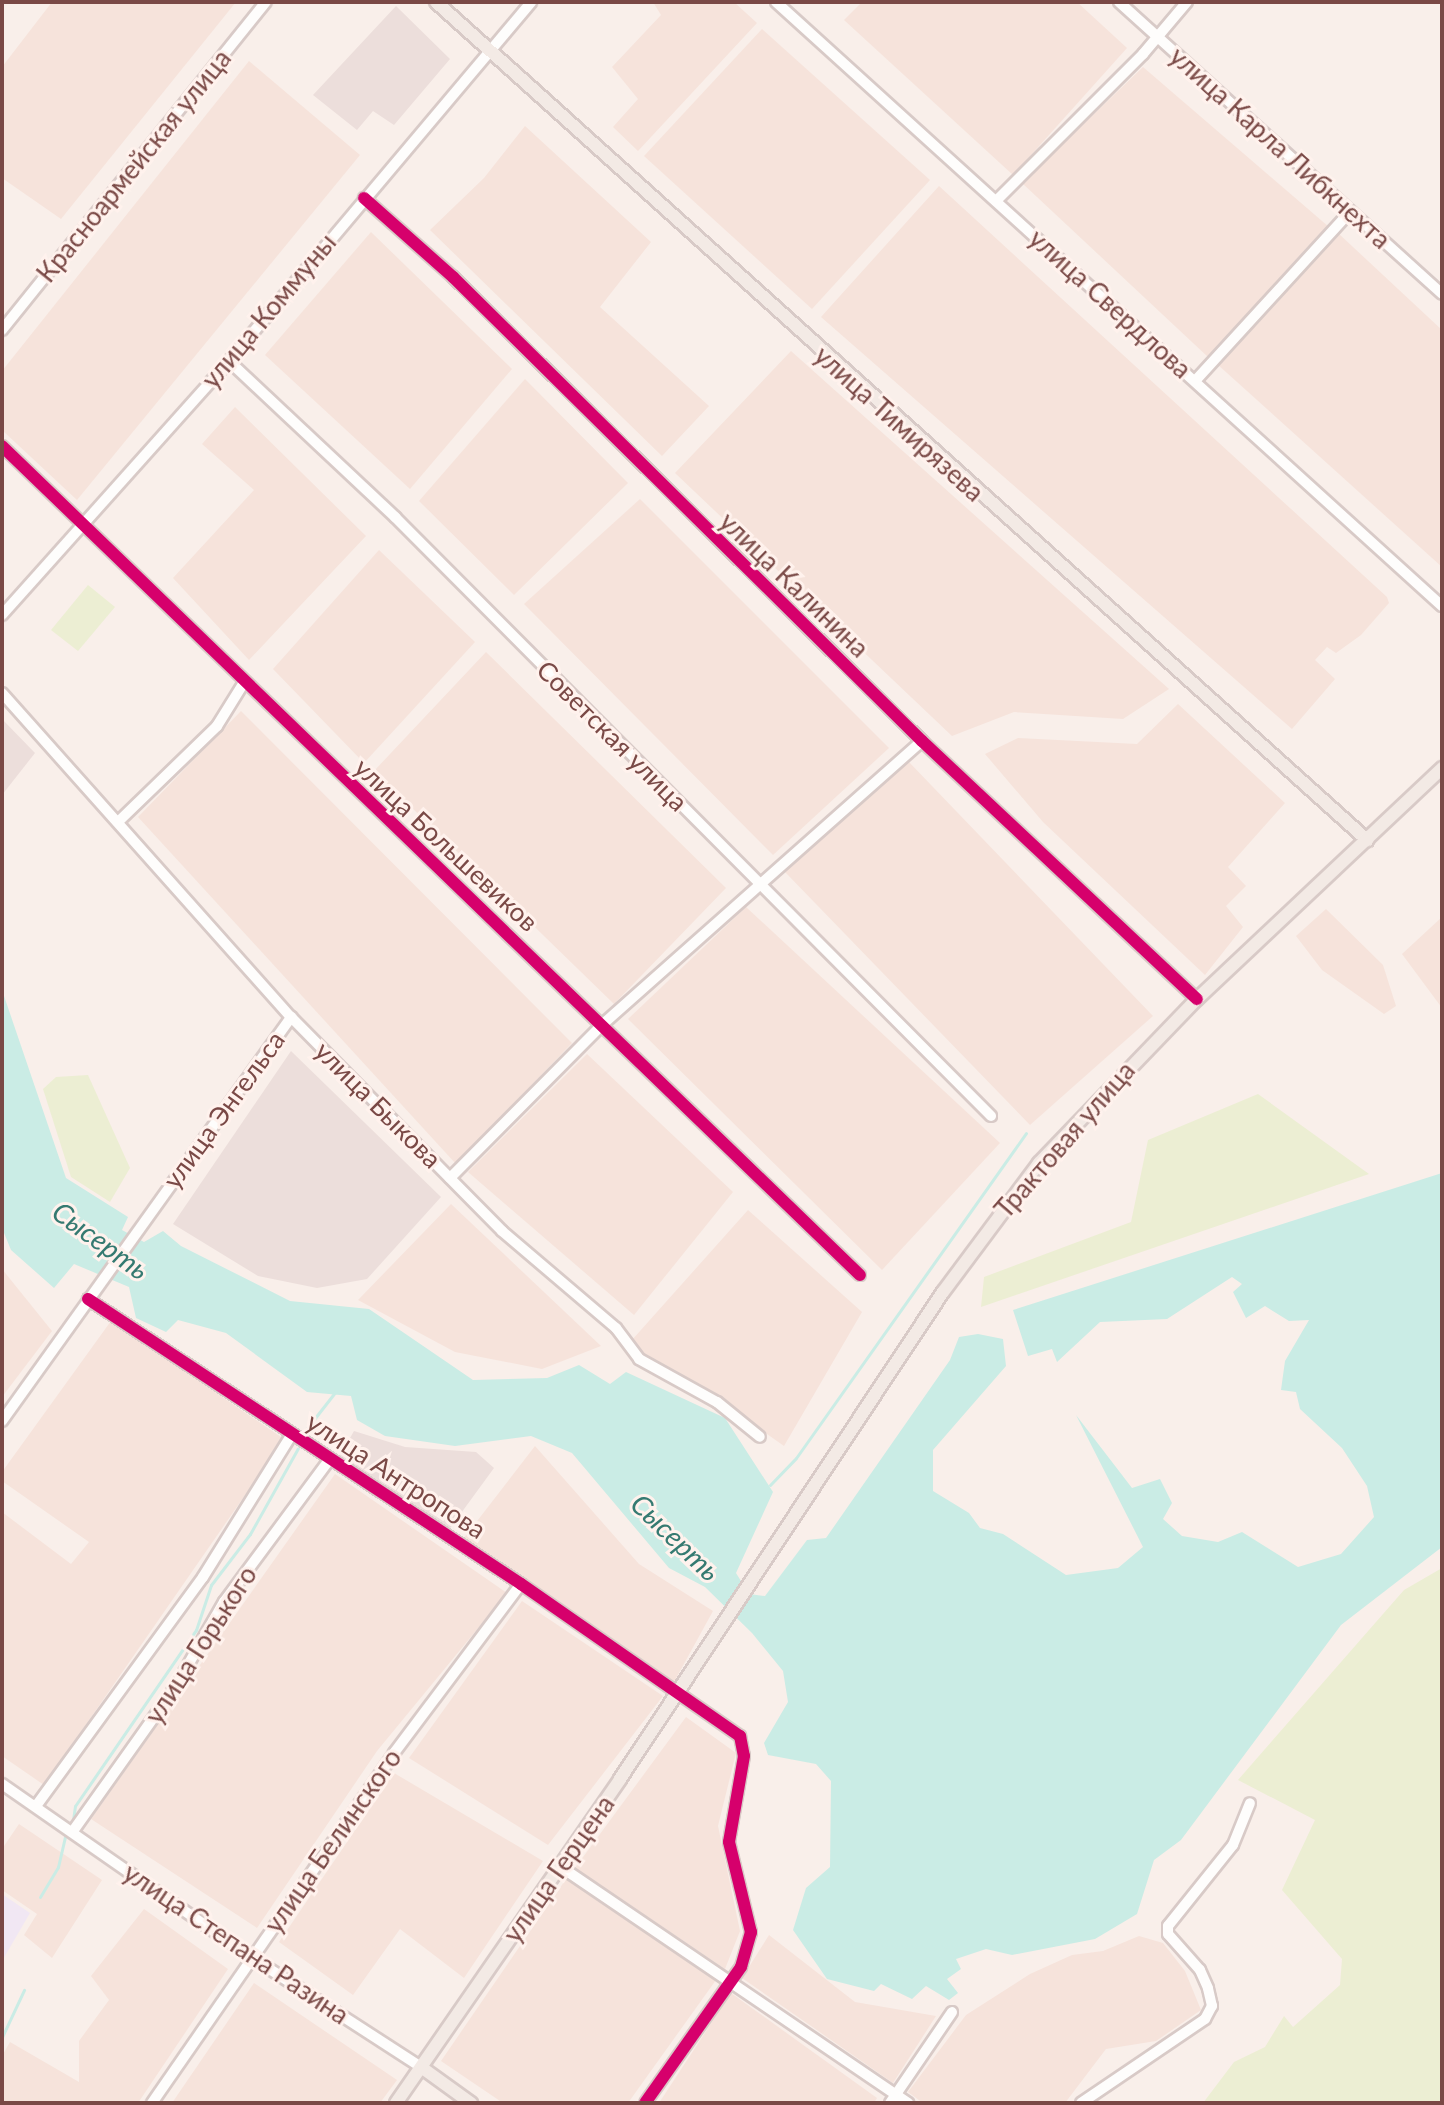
<!DOCTYPE html>
<html>
<head>
<meta charset="utf-8">
<style>
	body { margin:0 }
	#map { position:relative; width:1444px; height:2105px; overflow:hidden; background:#f9efea; font-family:Lato,sans-serif }
	div>[style] { position:absolute }
	[style*='--x'] { left:calc(var(--x)*1px); top:calc(var(--y)*1px); width:calc(var(--w)*1px); rotate:calc(var(--a)*1deg) }
	.residential>* { inset:0; background:#f6e3db }
	.industrial>* { inset:0; background:#ecdedb }
	.education>* { inset:0; background:#f1e7f3 }
	.green>* { inset:0; background:#eceed3 }
	.water>* { inset:0; background:#caece5 }
	.stream>* { height:3px; margin:-1.5px; padding:0 1.5px; transform-origin:1.5px; border-radius:1.5px; background:#caece5 }
	.roads { filter:drop-shadow(2px 0 #d8cac7) drop-shadow(-2px 0 #d8cac7) drop-shadow(0 2px #d8cac7) drop-shadow(0 -2px #d8cac7) }
	.minor>* { height:10px; margin:-5px; padding:0 5px; transform-origin:5px; border-radius:5px; background:#fefdfc }
	.major>* { height:12px; margin:-6px; padding:0 6px; transform-origin:6px; border-radius:6px; background:#f3eae5 }
	.cycleway>* { height:12px; margin:-6px; padding:0 6px; transform-origin:6px; border-radius:6px; background:#d6006c }
	span { translate:-50% -50%; white-space:nowrap; text-align:center; line-height:1.15; -webkit-text-stroke:6px #fff2ed; paint-order:stroke }
	.street-label { font-size:26px; color:#7a4946 }
	.water-label { font-size:28px; color:#357a71; font-style:italic }
	.frame { position:absolute; inset:0; border:4px solid #7a4946; pointer-events:none }
</style>
</head>
<body>
<div id="map">
	<div class="residential">
		<div style="clip-path:polygon(52px 2px,236px 2px,61px 219px,2px 178px,2px 67px)"></div>
		<div style="clip-path:polygon(653px 2px,734px 2px,757px 23px,638px 151px,613px 127px,638px 99px,612px 67px,661px 15px)"></div>
		<div style="clip-path:polygon(862px 2px,1077px 2px,1127px 48px,1013px 175px,844px 20px)"></div>
		<div style="clip-path:polygon(762px 29px,930px 180px,812px 309px,644px 156px)"></div>
		<div style="clip-path:polygon(249px 61px,360px 155px,77px 500px,2px 430px,2px 371px)"></div>
		<div style="clip-path:polygon(1143px 67px,1329px 227px,1208px 357px,1022px 183px)"></div>
		<div style="clip-path:polygon(525px 126px,651px 242px,600px 307px,709px 406px,662px 456px,430px 230px,484px 178px)"></div>
		<div style="clip-path:polygon(939px 186px,1387px 597px,1389px 603px,1361px 635px,1336px 653px,1327px 647px,1315px 660px,1335px 679px,1292px 729px,821px 317px)"></div>
		<div style="clip-path:polygon(371px 232px,512px 369px,410px 489px,265px 355px)"></div>
		<div style="clip-path:polygon(1338px 233px,1442px 330px,1442px 567px,1217px 364px)"></div>
		<div style="clip-path:polygon(791px 351px,1169px 689px,1123px 719px,1014px 712px,952px 736px,675px 473px)"></div>
		<div style="clip-path:polygon(525px 379px,628px 483px,514px 595px,419px 501px)"></div>
		<div style="clip-path:polygon(235px 407px,366px 536px,249px 660px,173px 578px,254px 490px,202px 444px)"></div>
		<div style="clip-path:polygon(640px 499px,889px 748px,773px 855px,524px 604px)"></div>
		<div style="clip-path:polygon(379px 550px,475px 642px,364px 763px,273px 669px)"></div>
		<div style="clip-path:polygon(486px 652px,726px 888px,614px 1004px,374px 771px)"></div>
		<div style="clip-path:polygon(1178px 704px,1285px 803px,1228px 867px,1246px 886px,1226px 906px,1243px 927px,1205px 975px,1043px 822px,985px 754px,1018px 738px,1137px 744px)"></div>
		<div style="clip-path:polygon(241px 711px,572px 1043px,456px 1164px,138px 817px)"></div>
		<div style="clip-path:polygon(908px 761px,1153px 1016px,1030px 1125px,785px 872px)"></div>
		<div style="clip-path:polygon(746px 907px,1000px 1143px,882px 1270px,628px 1019px)"></div>
		<div style="clip-path:polygon(1326px 909px,1383px 965px,1396px 1006px,1384px 1014px,1322px 970px,1296px 936px)"></div>
		<div style="clip-path:polygon(1442px 917px,1442px 1008px,1402px 954px)"></div>
		<div style="clip-path:polygon(587px 1054px,733px 1192px,634px 1315px,468px 1172px)"></div>
		<div style="clip-path:polygon(451px 1204px,601px 1346px,542px 1369px,455px 1352px,358px 1300px)"></div>
		<div style="clip-path:polygon(748px 1210px,862px 1312px,784px 1446px,704px 1390px,642px 1356px,632px 1340px)"></div>
		<div style="clip-path:polygon(2px 1269px,52px 1331px,2px 1397px)"></div>
		<div style="clip-path:polygon(111px 1321px,284px 1439px,44px 1785px,2px 1756px,2px 1512px,71px 1564px,89px 1542px,2px 1481px,2px 1472px)"></div>
		<div style="clip-path:polygon(535px 1446px,639px 1564px,713px 1611px,674px 1682px,464px 1538px)"></div>
		<div style="clip-path:polygon(335px 1474px,507px 1593px,377px 1751px,257px 1928px,91px 1819px)"></div>
		<div style="clip-path:polygon(522px 1601px,663px 1696px,548px 1845px,409px 1758px)"></div>
		<div style="clip-path:polygon(686px 1717px,736px 1753px,718px 1826px,740px 1931px,725px 1969px,575px 1868px)"></div>
		<div style="clip-path:polygon(394px 1773px,543px 1861px,464px 1978px,400px 1929px,353px 1995px,279px 1942px)"></div>
		<div style="clip-path:polygon(19px 1824px,102px 1880px,52px 1958px,24px 1935px,37px 1914px,2px 1890px,2px 1849px)"></div>
		<div style="clip-path:polygon(566px 1879px,716px 1980px,628px 2103px,503px 2103px,441px 2061px)"></div>
		<div style="clip-path:polygon(144px 1909px,228px 1969px,138px 2103px,2px 2103px,2px 2056px,10px 2042px,79px 2082px,79px 2041px,109px 2000px,91px 1976px)"></div>
		<div style="clip-path:polygon(769px 1935px,855px 2002px,936px 2016px,893px 2083px,742px 1978px)"></div>
		<div style="clip-path:polygon(1139px 1936px,1163px 1943px,1185px 1971px,1201px 2010px,1156px 2041px,1106px 2049px,1065px 2103px,923px 2103px,908px 2092px,966px 2015px,1030px 1974px,1072px 1955px,1103px 1951px)"></div>
		<div style="clip-path:polygon(254px 1983px,397px 2080px,380px 2103px,172px 2103px)"></div>
		<div style="clip-path:polygon(731px 1993px,877px 2098px,874px 2103px,659px 2103px)"></div>
	</div>
	<div class="industrial">
		<div style="clip-path:polygon(396px 6px,450px 59px,394px 125px,373px 111px,357px 130px,313px 95px)"></div>
		<div style="clip-path:polygon(2px 719px,35px 753px,2px 795px)"></div>
		<div style="clip-path:polygon(291px 1051px,441px 1197px,367px 1279px,317px 1288px,258px 1276px,173px 1224px)"></div>
		<div style="clip-path:polygon(354px 1431px,405px 1447px,476px 1452px,494px 1468px,448px 1531px,339px 1457px)"></div>
	</div>
	<div class="education">
		<div style="clip-path:polygon(2px 1894px,30px 1913px,2px 1961px)"></div>
	</div>
	<div class="green">
		<div style="clip-path:polygon(88px 585px,115px 607px,78px 651px,51px 630px)"></div>
		<div style="clip-path:polygon(88px 1075px,130px 1168px,110px 1202px,71px 1177px,43px 1089px,56px 1077px)"></div>
		<div style="clip-path:polygon(1258px 1094px,1369px 1174px,981px 1307px,984px 1277px,1131px 1222px,1148px 1140px)"></div>
		<div style="clip-path:polygon(1442px 1568px,1442px 2103px,1203px 2103px,1234px 2062px,1265px 2047px,1284px 2016px,1293px 2027px,1340px 1985px,1342px 1959px,1282px 1890px,1315px 1820px,1238px 1780px,1404px 1590px)"></div>
	</div>
	<div class="water">
		<div style="clip-path:polygon(2px 990px,66px 1178px,128px 1217px,122px 1230px,144px 1242px,163px 1231px,181px 1246px,290px 1301px,369px 1309px,473px 1380px,547px 1378px,579px 1365px,610px 1384px,626px 1372px,725px 1418px,773px 1492px,736px 1573px,749px 1594px,765px 1596px,807px 1540px,826px 1538px,950px 1360px,959px 1337px,978px 1334px,1003px 1339px,1006px 1366px,933px 1450px,933px 1491px,969px 1513px,980px 1528px,1003px 1534px,1066px 1575px,1118px 1568px,1143px 1547px,1076px 1415px,1132px 1488px,1160px 1479px,1172px 1503px,1163px 1519px,1182px 1536px,1218px 1542px,1242px 1532px,1298px 1567px,1341px 1554px,1374px 1517px,1367px 1486px,1342px 1448px,1300px 1409px,1296px 1392px,1281px 1390px,1285px 1361px,1309px 1320px,1289px 1321px,1265px 1306px,1246px 1318px,1233px 1292px,1242px 1284px,1232px 1277px,1167px 1319px,1100px 1322px,1057px 1362px,1052px 1349px,1028px 1356px,1013px 1310px,1442px 1173px,1442px 1547px,1341px 1625px,1181px 1840px,1154px 1860px,1137px 1914px,1095px 1939px,1012px 1955px,986px 1949px,956px 1959px,961px 1969px,947px 1979px,958px 1993px,949px 2000px,926px 1986px,912px 1999px,881px 1984px,874px 1991px,827px 1979px,793px 1930px,806px 1888px,830px 1867px,831px 1781px,816px 1764px,768px 1755px,764px 1743px,788px 1702px,783px 1671px,752px 1633px,705px 1587px,669px 1568px,572px 1453px,531px 1436px,455px 1446px,385px 1436px,357px 1420px,351px 1396px,307px 1392px,226px 1333px,178px 1320px,166px 1332px,136px 1318px,129px 1287px,74px 1264px,54px 1288px,11px 1250px,2px 1228px)"></div>
	</div>
	<div class="stream">
		<div style="--x:304;--y:1432;--w:52;--a:-52"></div>
		<div style="--x:770;--y:1485;--w:37;--a:-46"></div>
		<div style="--x:796;--y:1458;--w:398;--a:-54.7"></div>
		<div style="--x:73;--y:1820;--w:14;--a:-82"></div>
		<div style="--x:75;--y:1806;--w:214;--a:-55.5"></div>
		<div style="--x:196;--y:1630;--w:47;--a:-71.6"></div>
		<div style="--x:211;--y:1585;--w:64;--a:-52.6"></div>
		<div style="--x:250;--y:1534;--w:98;--a:-60.8"></div>
		<div style="--x:40;--y:1897;--w:35;--a:-59"></div>
		<div style="--x:58;--y:1867;--w:31;--a:-77"></div>
		<div style="--x:2;--y:2037;--w:52;--a:-64.9"></div>
	</div>
	<div class="roads">
		<div class="minor">
			<div style="--x:776;--y:2;--w:899;--a:42.21"></div>
			<div style="--x:1119;--y:2;--w:435;--a:42.1"></div>
			<div style="--x:364;--y:198;--w:119;--a:41.6"></div>
			<div style="--x:453;--y:277;--w:660;--a:44.69"></div>
			<div style="--x:922;--y:741;--w:377;--a:43.2"></div>
			<div style="--x:996;--y:201;--w:208;--a:-45"></div>
			<div style="--x:1143;--y:54;--w:68;--a:-49.8"></div>
			<div style="--x:2;--y:330;--w:421;--a:-51.2"></div>
			<div style="--x:229;--y:361;--w:228;--a:43.2"></div>
			<div style="--x:395;--y:517;--w:845;--a:45.14"></div>
			<div style="--x:1195;--y:381;--w:229;--a:-47.5"></div>
			<div style="--x:2;--y:446;--w:1193;--a:44.02"></div>
			<div style="--x:2;--y:615;--w:341;--a:-48.2"></div>
			<div style="--x:229;--y:361;--w:469;--a:-49.9"></div>
			<div style="--x:2;--y:693;--w:434;--a:48.3"></div>
			<div style="--x:291;--y:1017;--w:301;--a:45.4"></div>
			<div style="--x:502;--y:1231;--w:150;--a:40.4"></div>
			<div style="--x:616;--y:1328;--w:39;--a:53"></div>
			<div style="--x:639;--y:1359;--w:89;--a:28.9"></div>
			<div style="--x:717;--y:1402;--w:55;--a:39.1"></div>
			<div style="--x:120;--y:820;--w:135;--a:-44.1"></div>
			<div style="--x:217;--y:726;--w:49;--a:-58.2"></div>
			<div style="--x:450;--y:1178;--w:217;--a:-45.2"></div>
			<div style="--x:603;--y:1024;--w:426;--a:-41.6"></div>
			<div style="--x:88;--y:1299;--w:518;--a:33.35"></div>
			<div style="--x:521;--y:1584;--w:267;--a:34.8"></div>
			<div style="--x:740;--y:1736;--w:20;--a:79"></div>
			<div style="--x:744;--y:1756;--w:87;--a:99.9"></div>
			<div style="--x:729;--y:1842;--w:93;--a:76.3"></div>
			<div style="--x:751;--y:1932;--w:36;--a:106"></div>
			<div style="--x:741;--y:1967;--w:166;--a:125.2"></div>
			<div style="--x:2;--y:1421;--w:497;--a:-54.4"></div>
			<div style="--x:2;--y:1784;--w:303;--a:34.8"></div>
			<div style="--x:251;--y:1957;--w:202;--a:32.9"></div>
			<div style="--x:36;--y:1806;--w:283;--a:-53.9"></div>
			<div style="--x:203;--y:1577;--w:168;--a:-58.1"></div>
			<div style="--x:73;--y:1831;--w:178;--a:-54.6"></div>
			<div style="--x:176;--y:1686;--w:97;--a:-60.3"></div>
			<div style="--x:224;--y:1602;--w:178;--a:-53.5"></div>
			<div style="--x:561;--y:1867;--w:420;--a:34.2"></div>
			<div style="--x:152;--y:2103;--w:426;--a:-55.3"></div>
			<div style="--x:394;--y:1753;--w:211;--a:-53.1"></div>
			<div style="--x:890;--y:2103;--w:110;--a:-55.7"></div>
			<div style="--x:1081;--y:2103;--w:150;--a:-34.1"></div>
			<div style="--x:1205;--y:2019;--w:15;--a:-62"></div>
			<div style="--x:1212;--y:2006;--w:18;--a:-103"></div>
			<div style="--x:1208;--y:1988;--w:20;--a:-114"></div>
			<div style="--x:1200;--y:1970;--w:48;--a:-131.6"></div>
			<div style="--x:1168;--y:1934;--w:8;--a:-90"></div>
			<div style="--x:1168;--y:1926;--w:104;--a:-51.3"></div>
			<div style="--x:1233;--y:1845;--w:45;--a:-68"></div>
		</div>
		<div class="major">
			<div style="--x:436;--y:2;--w:1253;--a:41.99"></div>
			<div style="--x:421;--y:2067;--w:62;--a:35.8"></div>
			<div style="--x:396;--y:2103;--w:394;--a:-55.3"></div>
			<div style="--x:620;--y:1779;--w:584;--a:-56.45"></div>
			<div style="--x:943;--y:1292;--w:161;--a:-53.3"></div>
			<div style="--x:1039;--y:1163;--w:228;--a:-46.1"></div>
			<div style="--x:1197;--y:999;--w:337;--a:-43.3"></div>
		</div>
	</div>
	<div class="cycleway">
		<div style="--x:364;--y:198;--w:119;--a:41.6"></div>
		<div style="--x:453;--y:277;--w:660;--a:44.69"></div>
		<div style="--x:922;--y:741;--w:377;--a:43.2"></div>
		<div style="--x:2;--y:446;--w:1193;--a:44.02"></div>
		<div style="--x:88;--y:1299;--w:518;--a:33.35"></div>
		<div style="--x:521;--y:1584;--w:267;--a:34.8"></div>
		<div style="--x:740;--y:1736;--w:20;--a:79"></div>
		<div style="--x:744;--y:1756;--w:87;--a:99.9"></div>
		<div style="--x:729;--y:1842;--w:93;--a:76.3"></div>
		<div style="--x:751;--y:1932;--w:36;--a:106"></div>
		<div style="--x:741;--y:1967;--w:166;--a:125.2"></div>
	</div>
	<div class="street-label">
		<span style="left:1280px;top:148px;rotate:42deg">улица Карла Либкнехта</span>
		<span style="left:134px;top:166px;rotate:-51deg">Красноармейская улица</span>
		<span style="left:1110px;top:304px;rotate:42deg">улица Свердлова</span>
		<span style="left:269px;top:311px;rotate:-50deg">улица Коммуны</span>
		<span style="left:899px;top:424px;rotate:42deg">улица Тимирязева</span>
		<span style="left:794px;top:585px;rotate:44deg">улица Калинина</span>
		<span style="left:612px;top:736px;rotate:45deg">Советская улица</span>
		<span style="left:446px;top:845px;rotate:43deg">улица Большевиков</span>
		<span style="left:378px;top:1105px;rotate:45deg">улица Быкова</span>
		<span style="left:224px;top:1110px;rotate:-54deg">улица Энгельса</span>
		<span style="left:1065px;top:1140px;rotate:-49deg">Трактовая улица</span>
		<span style="left:396px;top:1476px;rotate:33deg">улица Антропова</span>
		<span style="left:201px;top:1645px;rotate:-57deg">улица Горького</span>
		<span style="left:333px;top:1841px;rotate:-55deg">улица Белинского</span>
		<span style="left:559px;top:1869px;rotate:-55deg">улица Герцена</span>
		<span style="left:236px;top:1944px;rotate:34deg">улица Степана Разина</span>
	</div>
	<div class="water-label">
		<span style="left:101px;top:1240px;rotate:36deg">Сысерть</span>
		<span style="left:676px;top:1537px;rotate:44deg">Сысерть</span>
	</div>
	<div class="frame"></div>
</div>
</body>
</html>
